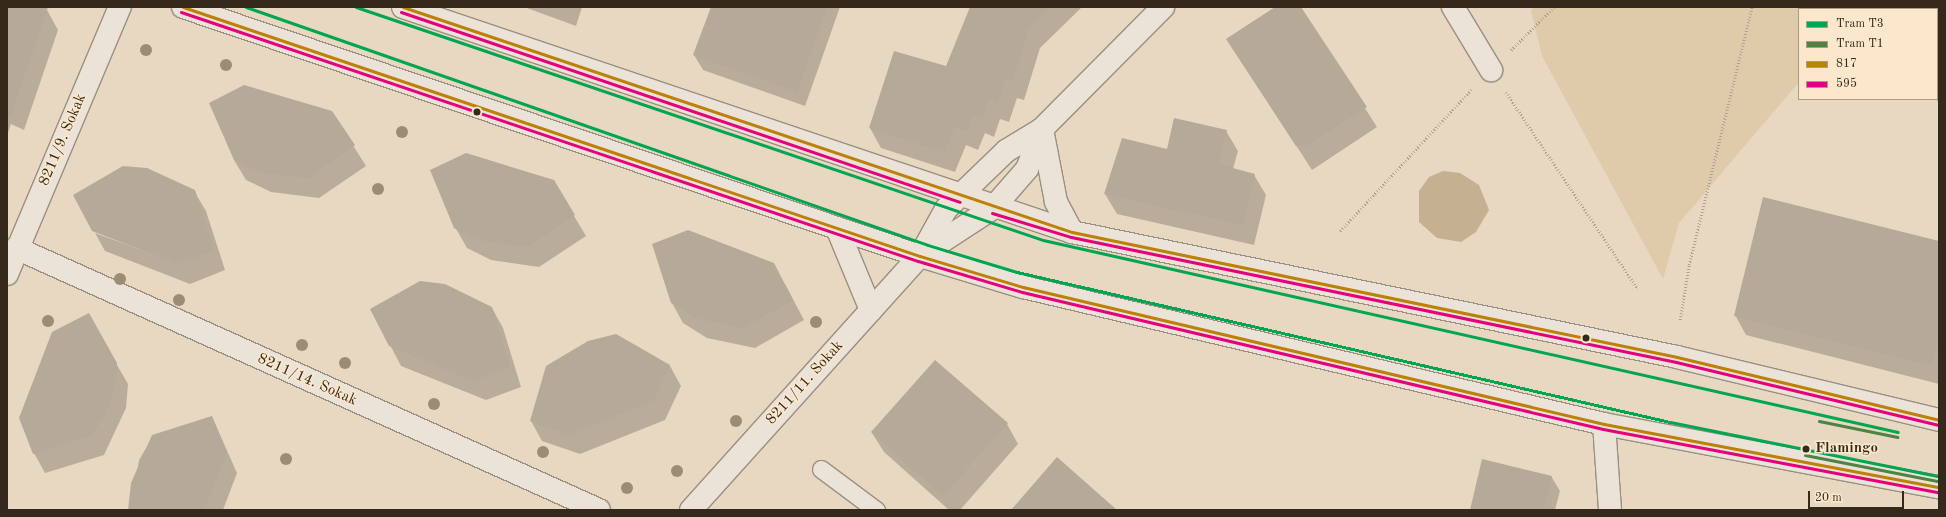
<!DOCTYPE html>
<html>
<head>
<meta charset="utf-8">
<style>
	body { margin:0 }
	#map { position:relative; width:1946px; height:517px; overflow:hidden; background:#e8d8c1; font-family:"Old Standard TT",serif }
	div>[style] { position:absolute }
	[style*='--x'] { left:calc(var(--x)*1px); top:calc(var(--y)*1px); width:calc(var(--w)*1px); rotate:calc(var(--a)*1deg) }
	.green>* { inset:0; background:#dfcaaa }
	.water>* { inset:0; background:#c5b092 }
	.shadow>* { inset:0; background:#0003 }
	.building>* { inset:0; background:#b5a999 }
	.path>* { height:2.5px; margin-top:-1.25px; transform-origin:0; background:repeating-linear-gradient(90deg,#aba399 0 1px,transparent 0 3px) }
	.roads { filter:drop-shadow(1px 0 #9a8f81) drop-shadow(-1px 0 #9a8f81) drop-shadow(0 1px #9a8f81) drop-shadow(0 -1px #9a8f81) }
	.lane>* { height:17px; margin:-8.5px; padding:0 8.5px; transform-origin:8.5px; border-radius:8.5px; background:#ebe3d7 }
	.street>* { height:22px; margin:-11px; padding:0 11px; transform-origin:11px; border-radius:11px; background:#ebe3d7 }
	.secondary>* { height:22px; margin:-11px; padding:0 11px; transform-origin:11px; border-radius:11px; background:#ebe3d7 }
	.bus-1>* { height:3px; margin:-1.5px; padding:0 1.5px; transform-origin:1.5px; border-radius:1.5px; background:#bd8008 }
	.bus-2>* { height:3px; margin:-1.5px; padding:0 1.5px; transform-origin:1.5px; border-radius:1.5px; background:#e5007d }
	.tram-1>* { height:3px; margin:-1.5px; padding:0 1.5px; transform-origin:1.5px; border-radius:1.5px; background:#00a651 }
	.tram-2>* { height:3px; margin:-1.5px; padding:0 1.5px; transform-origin:1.5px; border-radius:1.5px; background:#508243 }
	.trees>* { width:12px; height:12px; margin:-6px; border-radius:50%; background:#9c8c77 }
	.dots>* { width:11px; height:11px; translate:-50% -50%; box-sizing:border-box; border:2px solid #fbe8cc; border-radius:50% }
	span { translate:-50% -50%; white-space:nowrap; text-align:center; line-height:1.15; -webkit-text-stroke:3px #fbe8cc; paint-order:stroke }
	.street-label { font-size:15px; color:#35291c }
	.stop-label { font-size:15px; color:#35291c; font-weight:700 }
	.left { translate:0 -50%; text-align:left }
	.frame { position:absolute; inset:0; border:8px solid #35291c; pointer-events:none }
	.legend { position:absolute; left:1798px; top:8px; width:140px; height:92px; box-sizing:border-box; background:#fbe8cc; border:1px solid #ac9c86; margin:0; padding:5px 7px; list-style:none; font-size:12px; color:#35291c }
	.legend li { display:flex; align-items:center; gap:8px; height:20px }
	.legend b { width:20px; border:1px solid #ac9c86 }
	.scale { position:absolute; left:1808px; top:491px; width:96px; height:18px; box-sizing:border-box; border:2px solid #35291c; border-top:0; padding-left:5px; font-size:12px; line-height:14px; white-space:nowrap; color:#35291c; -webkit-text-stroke:3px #fbe8cc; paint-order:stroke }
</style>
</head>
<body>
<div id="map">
	<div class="green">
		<div style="clip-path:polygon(1534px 7px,1863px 7px,1799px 9px,1799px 82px,1679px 223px,1663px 279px,1542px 56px,1531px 10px)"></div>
	</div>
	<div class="water">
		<div style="clip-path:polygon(1443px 171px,1460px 173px,1479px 185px,1489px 210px,1476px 232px,1461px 242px,1437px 238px,1419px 222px,1419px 191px,1429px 177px)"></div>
	</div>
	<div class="shadow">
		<div style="clip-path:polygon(7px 7px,47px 10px,58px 30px,24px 130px,11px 124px,7px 136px)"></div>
		<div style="clip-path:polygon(524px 7px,582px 7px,576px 26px)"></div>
		<div style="clip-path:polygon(712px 7px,840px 7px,805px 106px,703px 70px,694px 55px)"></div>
		<div style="clip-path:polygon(971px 7px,1082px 7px,1040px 48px,1024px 100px,1017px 98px,1009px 122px,1000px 119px,994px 137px,985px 133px,978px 150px,966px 145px,955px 172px,881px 148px,870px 128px,947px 67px)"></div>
		<div style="clip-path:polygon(1276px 7px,1300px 7px,1377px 127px,1312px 170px,1227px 39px)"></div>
		<div style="clip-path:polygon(1939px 32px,1939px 104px,1936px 99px)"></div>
		<div style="clip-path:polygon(332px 112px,366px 166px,319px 198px,271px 192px,246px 180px,234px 160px)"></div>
		<div style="clip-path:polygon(1226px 131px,1238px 151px,1233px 169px,1254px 175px,1266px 195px,1254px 245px,1117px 214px,1105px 194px,1167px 151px)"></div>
		<div style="clip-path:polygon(553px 181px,586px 236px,539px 267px,491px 260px,467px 248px,455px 227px)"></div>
		<div style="clip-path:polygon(194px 191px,206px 211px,225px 270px,190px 284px,105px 251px,95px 233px,183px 265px,93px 230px)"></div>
		<div style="clip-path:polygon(1939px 242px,1939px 384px,1746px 335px,1735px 315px)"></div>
		<div style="clip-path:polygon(785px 284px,804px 320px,755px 348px,707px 338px,683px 323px,672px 303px)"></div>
		<div style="clip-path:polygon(492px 308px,503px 328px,521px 387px,486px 400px,401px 366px,390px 345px)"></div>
		<div style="clip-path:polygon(88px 315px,128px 384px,126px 408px,104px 455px,45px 473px,34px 453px)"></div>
		<div style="clip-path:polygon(616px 335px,670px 366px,681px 386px,665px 420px,580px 454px,542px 441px,531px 421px)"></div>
		<div style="clip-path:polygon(212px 417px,237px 473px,223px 510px,131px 510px,139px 460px,153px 436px)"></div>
		<div style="clip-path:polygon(1007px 424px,1018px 444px,960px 510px,949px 510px,884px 452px,872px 433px)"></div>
		<div style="clip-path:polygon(1551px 476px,1560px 491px,1555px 510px,1471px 510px)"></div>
	</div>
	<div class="building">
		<div style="clip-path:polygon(7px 7px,48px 7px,11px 115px,7px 114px)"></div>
		<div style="clip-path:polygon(711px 7px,827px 7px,797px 92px,693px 55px)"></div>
		<div style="clip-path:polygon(970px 7px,1049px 7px,1029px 28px,1013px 80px,1005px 78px,998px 103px,989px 100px,983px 118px,973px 114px,967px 131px,955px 126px,944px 152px,869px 128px,894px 51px,946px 66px)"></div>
		<div style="clip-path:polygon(1275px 7px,1301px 7px,1367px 107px,1306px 146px,1296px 146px,1226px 39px)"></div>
		<div style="clip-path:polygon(244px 85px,332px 111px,355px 145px,308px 178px,259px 172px,234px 160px,209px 103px)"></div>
		<div style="clip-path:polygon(1174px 118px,1227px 130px,1218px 164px,1255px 174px,1243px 225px,1104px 194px,1122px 138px,1167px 149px)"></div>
		<div style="clip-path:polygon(466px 153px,554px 180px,575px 215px,528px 247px,479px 240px,454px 228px,430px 170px)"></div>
		<div style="clip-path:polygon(123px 166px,147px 168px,195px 190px,214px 250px,178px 264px,92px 231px,73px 195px)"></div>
		<div style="clip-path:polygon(1763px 197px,1939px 241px,1939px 336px,1931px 365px,1734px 316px)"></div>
		<div style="clip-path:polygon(688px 230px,774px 263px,793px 300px,743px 328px,695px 318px,671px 303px,652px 244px)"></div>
		<div style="clip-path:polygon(420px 281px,445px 284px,492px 307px,510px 367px,474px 381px,389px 346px,370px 309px)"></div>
		<div style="clip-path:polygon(89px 313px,117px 363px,115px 387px,107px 411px,92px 435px,33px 454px,19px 418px,52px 332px)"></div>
		<div style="clip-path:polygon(616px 334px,670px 365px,654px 400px,569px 435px,530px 421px,546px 366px,588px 341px)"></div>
		<div style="clip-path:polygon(935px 360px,1008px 423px,943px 496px,871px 432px)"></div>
		<div style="clip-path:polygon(212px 416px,227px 452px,204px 510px,128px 510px,131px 483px,152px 435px)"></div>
		<div style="clip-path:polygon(1057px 457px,1117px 510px,1011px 510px)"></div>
		<div style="clip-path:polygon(1482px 459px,1552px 476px,1544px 510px,1470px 510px)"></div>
	</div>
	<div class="path">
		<div style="--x:1511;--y:50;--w:61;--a:-45"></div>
		<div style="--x:1506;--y:92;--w:237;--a:56.2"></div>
		<div style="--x:1340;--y:231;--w:194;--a:-47.1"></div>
		<div style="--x:1680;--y:320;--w:56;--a:-80.7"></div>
		<div style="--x:1689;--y:265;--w:266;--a:-76.3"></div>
	</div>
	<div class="roads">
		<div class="lane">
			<div style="--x:821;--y:469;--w:69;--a:36.7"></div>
		</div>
		<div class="street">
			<div style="--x:1453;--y:7;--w:74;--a:58.9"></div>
			<div style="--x:16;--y:248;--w:639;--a:24.2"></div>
			<div style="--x:7;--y:274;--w:290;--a:-67.1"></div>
			<div style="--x:1604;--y:424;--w:86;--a:86"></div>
			<div style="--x:691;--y:510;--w:342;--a:-48"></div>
		</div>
		<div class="secondary">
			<div style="--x:183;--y:7;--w:778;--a:18.67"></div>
			<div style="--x:920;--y:256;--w:108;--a:16.8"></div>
			<div style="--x:1023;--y:287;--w:597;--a:13.27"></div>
			<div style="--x:1604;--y:424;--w:341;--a:10.7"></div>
			<div style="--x:403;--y:7;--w:706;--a:18.59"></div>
			<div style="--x:1072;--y:232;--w:618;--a:11.67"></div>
			<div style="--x:1677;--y:357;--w:269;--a:13.5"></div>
			<div style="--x:1042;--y:129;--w:74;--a:79.1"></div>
			<div style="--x:1056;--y:202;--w:34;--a:62"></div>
			<div style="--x:837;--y:228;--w:89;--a:67.5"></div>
			<div style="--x:924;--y:253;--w:82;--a:-33.1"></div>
			<div style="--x:993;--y:208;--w:52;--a:-48.9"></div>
			<div style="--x:1027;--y:169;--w:43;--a:-69.4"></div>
			<div style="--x:920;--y:256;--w:54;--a:-61"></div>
			<div style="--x:946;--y:209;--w:83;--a:-44"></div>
			<div style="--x:1006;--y:151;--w:42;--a:-31.4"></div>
			<div style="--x:1042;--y:129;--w:172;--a:-45.2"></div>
		</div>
	</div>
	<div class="bus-1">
		<div style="--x:183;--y:7;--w:778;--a:18.67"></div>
		<div style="--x:920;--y:256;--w:108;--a:16.8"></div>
		<div style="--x:1023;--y:287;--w:597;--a:13.27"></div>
		<div style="--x:1604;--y:424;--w:341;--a:10.7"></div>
		<div style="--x:403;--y:7;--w:706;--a:18.59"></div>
		<div style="--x:1072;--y:232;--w:618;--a:11.67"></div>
		<div style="--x:1677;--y:357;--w:269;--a:13.5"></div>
	</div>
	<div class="bus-2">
		<div style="--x:181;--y:12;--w:778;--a:18.67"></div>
		<div style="--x:918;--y:261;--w:109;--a:16.6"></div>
		<div style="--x:1022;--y:292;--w:597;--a:13.27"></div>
		<div style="--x:1603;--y:429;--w:341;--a:10.7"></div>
		<div style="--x:401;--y:12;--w:590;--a:18.77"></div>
		<div style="--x:992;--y:213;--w:83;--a:16.9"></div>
		<div style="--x:1071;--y:237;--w:618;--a:11.67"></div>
		<div style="--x:1676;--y:362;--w:269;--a:13.5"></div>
	</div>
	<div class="tram-1">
		<div style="--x:246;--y:7;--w:722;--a:19.24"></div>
		<div style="--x:928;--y:245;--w:93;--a:16.9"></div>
		<div style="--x:1017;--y:272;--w:670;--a:12.94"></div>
		<div style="--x:1670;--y:422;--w:274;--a:11.4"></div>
		<div style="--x:356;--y:7;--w:725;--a:18.73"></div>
		<div style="--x:1043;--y:240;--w:876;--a:12.66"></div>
	</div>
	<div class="tram-2">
		<div style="--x:1819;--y:421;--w:80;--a:11.6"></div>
		<div style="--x:1805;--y:455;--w:136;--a:11.1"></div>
	</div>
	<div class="trees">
		<div style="left:146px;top:50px"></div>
		<div style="left:226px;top:65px"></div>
		<div style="left:402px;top:132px"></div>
		<div style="left:378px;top:189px"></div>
		<div style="left:120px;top:279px"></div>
		<div style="left:179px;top:300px"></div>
		<div style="left:48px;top:321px"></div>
		<div style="left:816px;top:322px"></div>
		<div style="left:302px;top:345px"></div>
		<div style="left:345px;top:363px"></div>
		<div style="left:434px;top:404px"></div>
		<div style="left:736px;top:421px"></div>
		<div style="left:543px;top:452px"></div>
		<div style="left:286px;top:459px"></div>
		<div style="left:677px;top:471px"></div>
		<div style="left:627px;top:488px"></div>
	</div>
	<div class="dots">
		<div style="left:477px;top:112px;background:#35291c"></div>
		<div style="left:1586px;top:338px;background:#35291c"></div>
		<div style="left:1806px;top:449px;background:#35291c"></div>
	</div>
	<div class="street-label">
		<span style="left:63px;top:140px;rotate:-67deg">8211/9. Sokak</span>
		<span style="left:307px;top:380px;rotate:24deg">8211/14. Sokak</span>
		<span style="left:805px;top:383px;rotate:-48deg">8211/11. Sokak</span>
	</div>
	<div class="stop-label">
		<span class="left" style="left:1815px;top:449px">Flamingo</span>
	</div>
	<div class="frame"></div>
	<ul class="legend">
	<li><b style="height:5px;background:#00a651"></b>Tram T3</li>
	<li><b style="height:5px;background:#508243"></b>Tram T1</li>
	<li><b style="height:5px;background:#bd8008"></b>817</li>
	<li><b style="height:5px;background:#e5007d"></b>595</li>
	</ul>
	<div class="scale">20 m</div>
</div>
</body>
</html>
